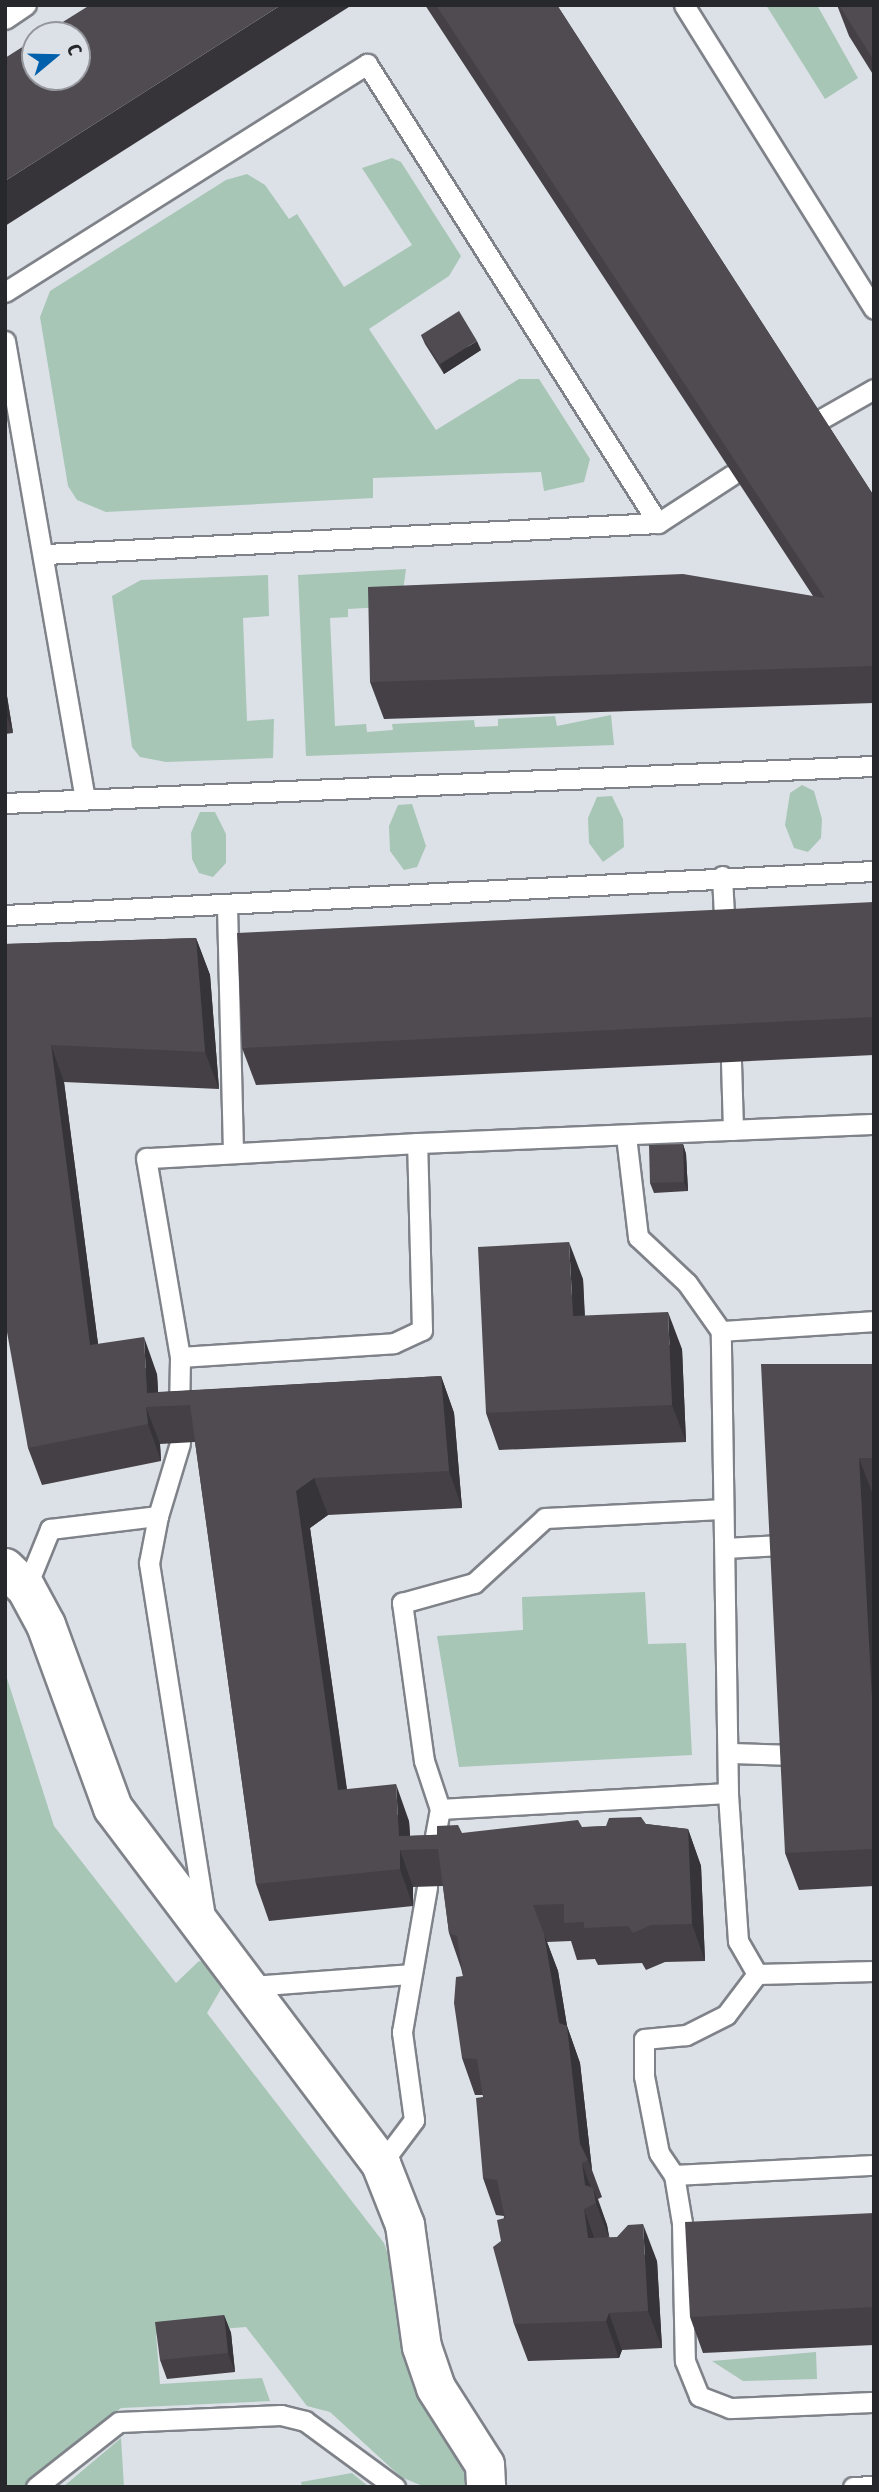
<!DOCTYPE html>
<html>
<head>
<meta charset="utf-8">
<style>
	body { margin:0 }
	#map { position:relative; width:879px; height:2492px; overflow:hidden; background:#dce0e7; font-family:"Fira Sans Condensed",sans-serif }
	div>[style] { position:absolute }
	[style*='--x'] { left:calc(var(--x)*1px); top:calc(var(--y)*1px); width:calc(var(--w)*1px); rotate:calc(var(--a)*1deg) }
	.green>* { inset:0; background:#a7c6b6 }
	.roads { filter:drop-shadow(2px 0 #7f8389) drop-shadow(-2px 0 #7f8389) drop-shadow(0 2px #7f8389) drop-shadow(0 -2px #7f8389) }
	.lane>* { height:19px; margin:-9.5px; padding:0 9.5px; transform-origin:9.5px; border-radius:9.5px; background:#fff }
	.street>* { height:38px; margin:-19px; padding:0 19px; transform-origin:19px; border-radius:19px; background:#fff }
	.wall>* { inset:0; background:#444046 }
	.shaded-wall>* { inset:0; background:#373439 }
	.building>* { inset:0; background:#4f4b51 }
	span { translate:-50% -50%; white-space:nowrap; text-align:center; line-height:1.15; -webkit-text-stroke:7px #dce0e7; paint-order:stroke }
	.frame { position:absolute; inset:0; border:7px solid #27282b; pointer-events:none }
	.north { position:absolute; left:21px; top:21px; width:70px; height:70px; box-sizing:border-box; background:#dce0e7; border:2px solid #94969c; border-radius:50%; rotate:71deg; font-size:19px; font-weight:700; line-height:28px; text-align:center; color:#27282b }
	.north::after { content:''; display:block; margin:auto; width:24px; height:32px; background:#0060ac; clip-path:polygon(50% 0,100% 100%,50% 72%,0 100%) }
</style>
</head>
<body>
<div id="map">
	<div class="green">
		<div style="clip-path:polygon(766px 5px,817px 5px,858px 78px,825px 99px)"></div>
		<div style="clip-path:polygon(392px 158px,401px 162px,461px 256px,449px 276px,369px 329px,436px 430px,519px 379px,539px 379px,590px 459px,584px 482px,544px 491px,541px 472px,373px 478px,373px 498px,106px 512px,77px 500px,68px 486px,40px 317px,50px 291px,226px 180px,247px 174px,265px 185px,289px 219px,297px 214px,344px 287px,412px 245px,362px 168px)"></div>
		<div style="clip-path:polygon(406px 569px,401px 606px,348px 609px,348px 617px,330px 618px,335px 726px,366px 724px,367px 732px,393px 730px,392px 724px,474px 720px,475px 727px,498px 726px,498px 719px,555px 716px,557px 726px,611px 715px,614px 745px,306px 756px,298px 575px)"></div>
		<div style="clip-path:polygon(268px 575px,269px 616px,243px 618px,247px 721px,274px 719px,273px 758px,166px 762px,140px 757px,132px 747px,112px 596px,141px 580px)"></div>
		<div style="clip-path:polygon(802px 785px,814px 791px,822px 819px,821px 838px,808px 852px,794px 848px,785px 825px,790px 793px)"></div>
		<div style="clip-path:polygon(612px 796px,623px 819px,624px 847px,603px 862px,589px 843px,588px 818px,597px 797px)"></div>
		<div style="clip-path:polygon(412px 804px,426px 846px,417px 867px,404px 870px,390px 851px,389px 826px,398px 805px)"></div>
		<div style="clip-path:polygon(200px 812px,215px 812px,226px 834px,226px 863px,213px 877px,199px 873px,192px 859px,191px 833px)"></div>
		<div style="clip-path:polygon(645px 1592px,648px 1644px,686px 1643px,692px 1755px,459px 1767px,437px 1636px,523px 1630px,522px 1597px)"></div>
		<div style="clip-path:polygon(5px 1672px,54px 1826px,176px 1983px,199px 1961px,216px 1967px,225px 1982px,207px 2013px,384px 2243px,469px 2487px,425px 2487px,401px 2477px,330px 2412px,307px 2406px,246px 2327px,156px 2334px,160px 2384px,262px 2378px,270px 2401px,121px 2408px,26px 2487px,5px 2487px)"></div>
		<div style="clip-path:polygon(816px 2352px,817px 2379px,743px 2381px,712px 2361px)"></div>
		<div style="clip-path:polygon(121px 2438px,124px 2487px,63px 2487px)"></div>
		<div style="clip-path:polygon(352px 2473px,369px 2487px,302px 2487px,301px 2482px)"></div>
	</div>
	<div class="roads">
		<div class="lane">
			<div style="--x:684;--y:5;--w:358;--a:58"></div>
			<div style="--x:5;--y:19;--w:25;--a:-34"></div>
			<div style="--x:5;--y:292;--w:428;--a:-32.2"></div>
			<div style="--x:367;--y:64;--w:543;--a:57.63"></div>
			<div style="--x:658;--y:523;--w:613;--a:177.1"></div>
			<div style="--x:5;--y:341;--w:465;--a:80.1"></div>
			<div style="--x:814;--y:423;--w:69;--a:-29.5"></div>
			<div style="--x:658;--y:523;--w:88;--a:-33"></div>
			<div style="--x:5;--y:803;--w:870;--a:-2.44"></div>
			<div style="--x:722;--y:876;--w:59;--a:87.1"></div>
			<div style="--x:227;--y:906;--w:245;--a:88.6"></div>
			<div style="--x:5;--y:915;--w:870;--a:-2.9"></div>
			<div style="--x:731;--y:1062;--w:68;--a:88.3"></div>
			<div style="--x:626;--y:1136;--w:102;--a:83.2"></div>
			<div style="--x:638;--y:1237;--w:67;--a:43.2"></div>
			<div style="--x:687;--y:1283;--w:59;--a:54.7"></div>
			<div style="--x:417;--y:1143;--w:271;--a:176.8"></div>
			<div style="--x:146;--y:1158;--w:202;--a:80.3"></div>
			<div style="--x:180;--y:1357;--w:214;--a:-3.7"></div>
			<div style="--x:394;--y:1343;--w:31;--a:-25"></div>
			<div style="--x:422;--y:1330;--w:187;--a:-91.5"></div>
			<div style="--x:417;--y:1143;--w:457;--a:-2.4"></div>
			<div style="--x:179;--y:1415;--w:58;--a:-89"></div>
			<div style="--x:158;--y:1516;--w:76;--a:-73.2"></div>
			<div style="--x:725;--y:1548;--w:56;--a:-3.1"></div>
			<div style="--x:26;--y:1588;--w:64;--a:-67.9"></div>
			<div style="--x:50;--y:1529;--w:109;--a:-6.9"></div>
			<div style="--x:158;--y:1516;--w:48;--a:100.8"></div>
			<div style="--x:149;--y:1563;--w:359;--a:81"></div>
			<div style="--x:733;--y:1753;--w:59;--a:1.9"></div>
			<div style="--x:440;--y:1809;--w:288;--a:-3.2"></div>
			<div style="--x:431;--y:1858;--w:50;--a:-79.6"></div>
			<div style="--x:440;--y:1809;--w:51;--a:-108.4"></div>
			<div style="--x:424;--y:1761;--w:160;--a:-97.9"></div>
			<div style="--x:402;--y:1603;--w:75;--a:-15.5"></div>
			<div style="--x:474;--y:1583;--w:96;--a:-42.5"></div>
			<div style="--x:545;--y:1518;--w:176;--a:-2.9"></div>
			<div style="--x:757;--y:1974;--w:38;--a:-120"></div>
			<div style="--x:738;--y:1941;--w:148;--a:-93.9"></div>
			<div style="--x:728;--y:1793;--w:462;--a:-90.9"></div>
			<div style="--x:721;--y:1331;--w:153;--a:-3.7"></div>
			<div style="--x:757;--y:1974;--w:51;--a:127.1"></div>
			<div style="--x:726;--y:2015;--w:45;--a:153.4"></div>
			<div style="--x:686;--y:2035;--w:42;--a:174.6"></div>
			<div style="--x:644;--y:2039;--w:37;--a:90"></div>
			<div style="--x:644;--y:2076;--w:78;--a:79"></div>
			<div style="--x:659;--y:2153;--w:27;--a:56"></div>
			<div style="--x:674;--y:2175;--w:200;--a:-2.9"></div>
			<div style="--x:757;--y:1974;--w:117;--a:-1.5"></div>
			<div style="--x:251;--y:1986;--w:159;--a:-4.3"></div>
			<div style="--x:381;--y:2164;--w:55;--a:-53.1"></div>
			<div style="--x:414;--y:2120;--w:89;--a:-97.8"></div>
			<div style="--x:402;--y:2032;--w:147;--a:-80.2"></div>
			<div style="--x:674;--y:2175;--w:49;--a:80.5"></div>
			<div style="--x:682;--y:2223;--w:138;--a:88.8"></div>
			<div style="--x:685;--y:2361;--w:38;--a:68"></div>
			<div style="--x:699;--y:2396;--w:33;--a:21"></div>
			<div style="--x:730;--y:2408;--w:144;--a:-2.4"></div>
			<div style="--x:36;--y:2487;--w:105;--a:-38.1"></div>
			<div style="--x:119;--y:2422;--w:162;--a:-2.5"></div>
			<div style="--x:281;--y:2415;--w:25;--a:14"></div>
			<div style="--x:305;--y:2421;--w:112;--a:36.3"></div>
			<div style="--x:853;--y:2487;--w:21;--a:-3"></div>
		</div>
		<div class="street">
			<div style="--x:5;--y:1568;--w:29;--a:44"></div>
			<div style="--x:26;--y:1588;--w:42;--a:61.6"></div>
			<div style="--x:46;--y:1625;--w:195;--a:69.9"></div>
			<div style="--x:113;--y:1808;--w:446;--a:53"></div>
			<div style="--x:381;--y:2164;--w:66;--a:68.5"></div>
			<div style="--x:405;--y:2225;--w:123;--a:82.1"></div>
			<div style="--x:422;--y:2347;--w:43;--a:71.1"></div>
			<div style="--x:436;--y:2388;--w:91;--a:57.5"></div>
			<div style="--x:485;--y:2465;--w:22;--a:87"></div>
		</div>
	</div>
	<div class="wall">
		<div style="clip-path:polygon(425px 5px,557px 5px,874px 496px,874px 703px,384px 719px,370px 682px,813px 596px)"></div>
		<div style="clip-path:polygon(837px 5px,874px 5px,874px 76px,849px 36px)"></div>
		<div style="clip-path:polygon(421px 335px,481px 350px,444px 374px,425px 344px)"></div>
		<div style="clip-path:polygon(5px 684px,13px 733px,5px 734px)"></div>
		<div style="clip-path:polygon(874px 902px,874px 1055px,256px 1085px,242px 1048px)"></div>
		<div style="clip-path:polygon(196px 938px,210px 975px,219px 1089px,64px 1082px,98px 1344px,157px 1374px,158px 1392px,441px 1376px,454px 1413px,462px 1508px,328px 1515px,310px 1528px,347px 1789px,409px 1821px,410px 1836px,646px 1824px,688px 1829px,701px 1866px,705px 1961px,665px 1962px,646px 1970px,642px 1963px,598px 1965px,595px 1959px,577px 1960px,571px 1941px,547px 1942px,558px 1971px,567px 2026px,580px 2063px,592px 2170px,602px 2197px,598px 2199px,607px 2225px,609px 2238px,657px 2261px,662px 2348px,622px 2350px,619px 2358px,528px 2361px,514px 2324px,501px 2241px,504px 2216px,496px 2215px,483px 2178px,483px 2095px,475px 2095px,462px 2058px,463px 1976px,461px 1968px,449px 1933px,443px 1886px,413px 1887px,413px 1906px,269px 1921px,256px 1884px,195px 1442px,160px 1444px,161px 1461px,42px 1485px,28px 1448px,5px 944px)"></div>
		<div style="clip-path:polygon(683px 1144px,686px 1154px,688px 1191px,654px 1193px,650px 1183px)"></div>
		<div style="clip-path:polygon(583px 1279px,585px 1316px,682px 1349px,686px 1442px,499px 1450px,486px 1413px)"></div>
		<div style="clip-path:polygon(874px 1364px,874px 1495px,873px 1495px,874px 1515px,874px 1886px,799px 1890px,785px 1853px)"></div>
		<div style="clip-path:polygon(874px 2213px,874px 2345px,703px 2353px,690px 2317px)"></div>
		<div style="clip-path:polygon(224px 2315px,231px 2333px,235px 2372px,167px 2379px,160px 2360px)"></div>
	</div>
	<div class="shaded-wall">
		<div style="clip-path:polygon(281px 5px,352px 5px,5px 226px,5px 181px)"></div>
		<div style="clip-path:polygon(477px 341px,481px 350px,444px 374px,440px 364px)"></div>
		<div style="clip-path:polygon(5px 684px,13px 733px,5px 711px)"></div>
		<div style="clip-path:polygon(196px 938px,210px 975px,219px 1089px,205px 1052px)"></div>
		<div style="clip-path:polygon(51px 1045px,64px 1082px,103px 1382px,90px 1345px)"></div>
		<div style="clip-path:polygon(683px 1144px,686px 1154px,688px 1191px,684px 1182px)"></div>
		<div style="clip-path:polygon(569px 1242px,583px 1279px,586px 1353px,573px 1316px)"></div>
		<div style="clip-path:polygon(668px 1312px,682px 1349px,686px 1442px,672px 1405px)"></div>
		<div style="clip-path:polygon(144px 1337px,157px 1374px,159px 1407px,147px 1393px)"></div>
		<div style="clip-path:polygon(441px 1376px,454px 1413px,462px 1508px,449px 1471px)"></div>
		<div style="clip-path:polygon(146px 1407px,160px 1444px,161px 1461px,148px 1424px)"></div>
		<div style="clip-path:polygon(859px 1458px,873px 1495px,874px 1515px,874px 1736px)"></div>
		<div style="clip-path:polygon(314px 1478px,328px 1515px,310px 1528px,352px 1827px,338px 1790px,296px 1491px)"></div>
		<div style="clip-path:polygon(396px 1784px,409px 1821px,411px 1850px,399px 1836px)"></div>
		<div style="clip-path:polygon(688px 1829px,701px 1866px,705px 1961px,692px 1924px)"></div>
		<div style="clip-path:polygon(400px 1850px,413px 1887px,413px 1906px,400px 1869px)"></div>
		<div style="clip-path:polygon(544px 1934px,558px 1971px,567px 2026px,580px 2063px,592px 2170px,588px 2160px,580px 2144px)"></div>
		<div style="clip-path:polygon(582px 2163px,595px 2199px,593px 2188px,607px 2225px,610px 2240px,596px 2203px,585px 2185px)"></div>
		<div style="clip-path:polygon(584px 2209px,597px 2246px,588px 2238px)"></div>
		<div style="clip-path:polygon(643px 2224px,657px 2261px,662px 2348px,648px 2311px)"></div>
		<div style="clip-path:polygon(609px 2313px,622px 2350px,619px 2358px,606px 2321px)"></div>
		<div style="clip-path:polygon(224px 2315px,231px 2333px,235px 2372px,228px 2353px)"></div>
	</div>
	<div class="building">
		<div style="clip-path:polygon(90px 5px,281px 5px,5px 181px,5px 58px,35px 39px,35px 77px,77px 77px,77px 35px,42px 35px)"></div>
		<div style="clip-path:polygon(436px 5px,557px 5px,874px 496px,874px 666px,370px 682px,368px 587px,683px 574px,825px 598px)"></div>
		<div style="clip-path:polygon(839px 5px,874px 5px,873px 59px)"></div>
		<div style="clip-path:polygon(459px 311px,477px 341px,440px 364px,421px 335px)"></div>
		<div style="clip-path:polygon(874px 902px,874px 1017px,242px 1048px,237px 933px)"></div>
		<div style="clip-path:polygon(196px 938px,205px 1052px,51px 1045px,90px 1345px,144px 1337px,147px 1393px,441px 1376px,449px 1471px,314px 1478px,296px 1491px,338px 1790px,396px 1784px,399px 1836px,437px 1835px,437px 1826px,458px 1825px,462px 1833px,578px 1820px,582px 1827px,606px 1826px,609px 1818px,641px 1817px,646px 1824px,688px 1829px,692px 1924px,651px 1925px,633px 1933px,628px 1926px,584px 1928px,584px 1922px,564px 1923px,564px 1904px,533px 1905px,544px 1934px,559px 2023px,567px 2026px,580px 2144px,588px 2160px,582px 2163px,585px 2185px,593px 2188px,596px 2203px,584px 2209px,588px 2238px,617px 2237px,628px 2225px,643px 2224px,648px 2311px,609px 2313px,606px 2321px,514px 2324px,493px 2247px,501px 2241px,497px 2220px,505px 2218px,497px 2180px,483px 2178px,476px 2098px,483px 2097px,477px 2059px,462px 2058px,454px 2003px,456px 1977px,463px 1976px,457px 1936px,449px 1933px,438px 1849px,400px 1850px,400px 1869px,256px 1884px,190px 1405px,146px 1407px,148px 1424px,28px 1448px,5px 1321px,5px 944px)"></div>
		<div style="clip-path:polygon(683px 1144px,684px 1182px,650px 1183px,649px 1145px)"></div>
		<div style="clip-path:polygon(569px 1242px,573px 1316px,668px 1312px,672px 1405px,486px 1413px,478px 1247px)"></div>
		<div style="clip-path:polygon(761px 1364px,874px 1364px,874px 1458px,859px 1458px,874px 1736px,874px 1849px,785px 1853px)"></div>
		<div style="clip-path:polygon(874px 2213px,874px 2307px,690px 2317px,685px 2222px)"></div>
		<div style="clip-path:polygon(224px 2315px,228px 2353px,160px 2360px,155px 2322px)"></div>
	</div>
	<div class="frame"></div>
	<div class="north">С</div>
</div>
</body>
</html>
